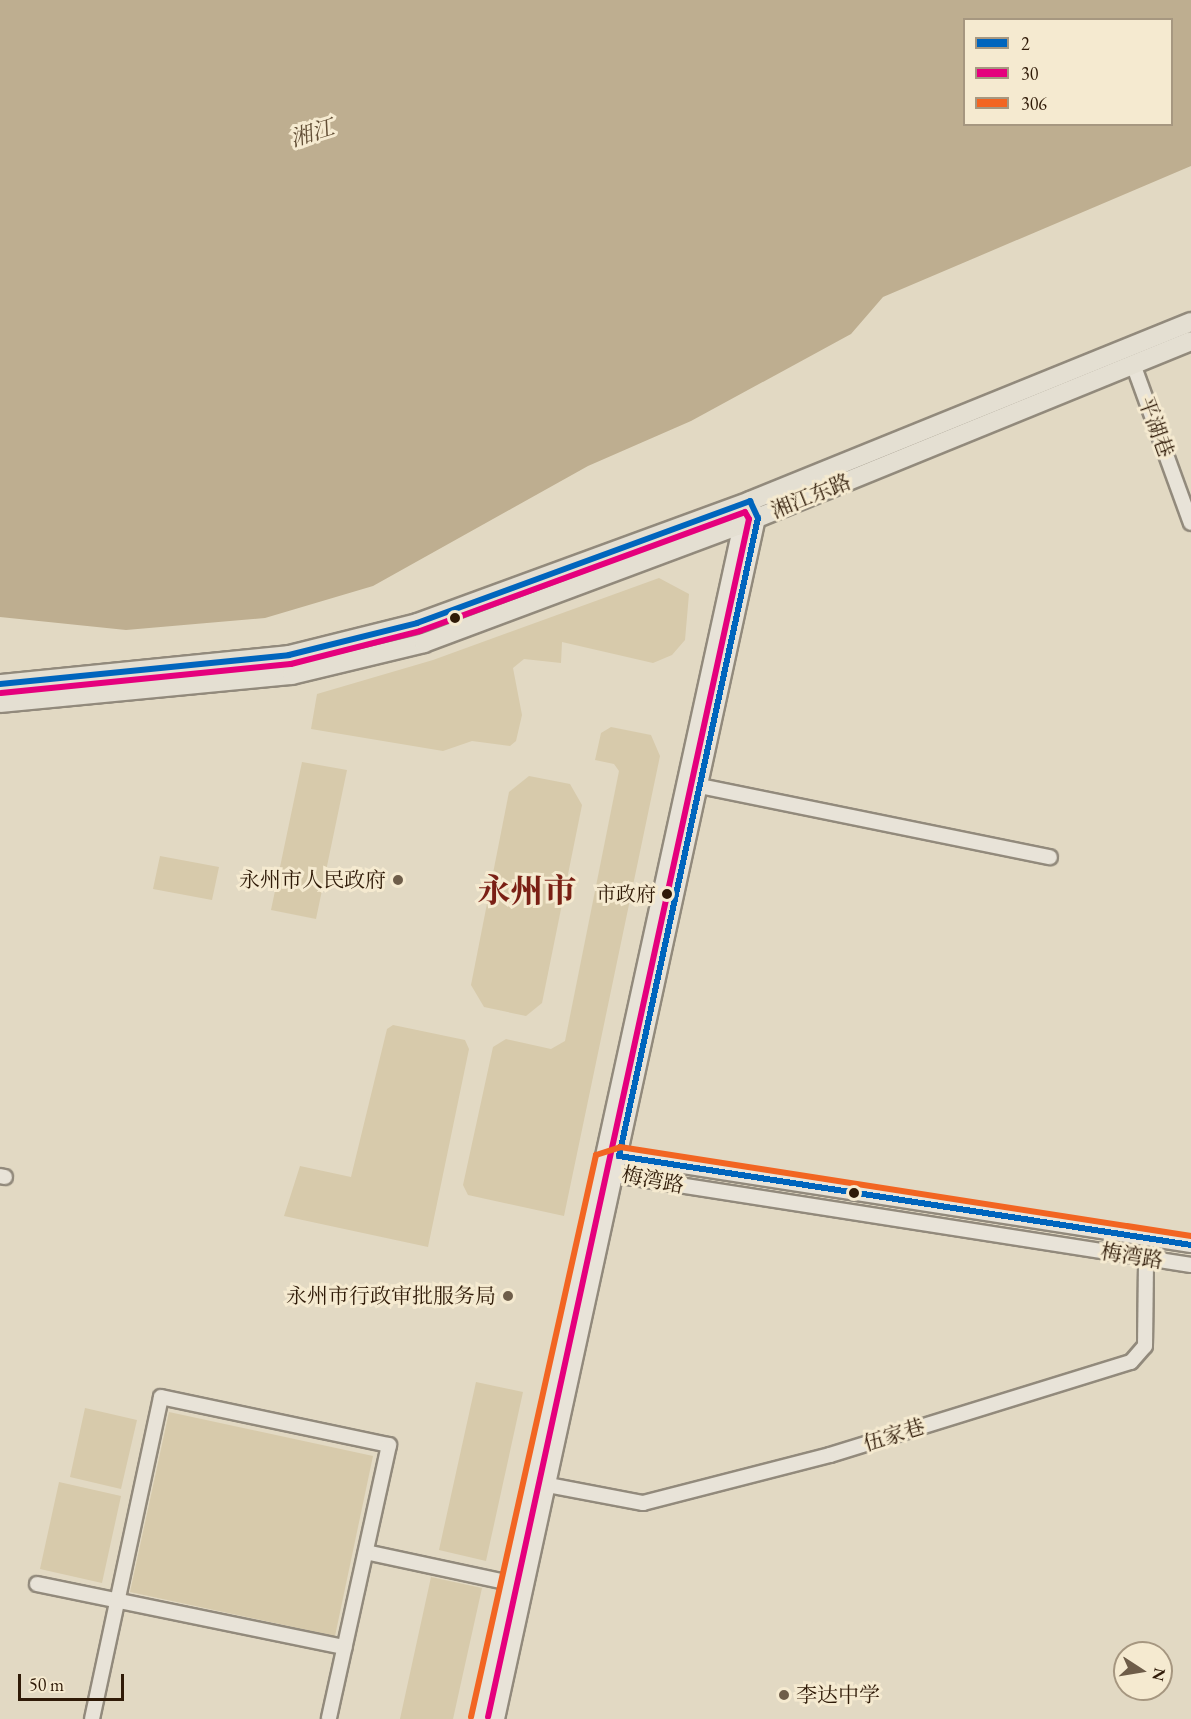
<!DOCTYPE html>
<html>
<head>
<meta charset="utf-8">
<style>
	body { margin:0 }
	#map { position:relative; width:1191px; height:1719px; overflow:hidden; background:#e2d9c3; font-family:"EB Garamond","Noto Serif SC",serif }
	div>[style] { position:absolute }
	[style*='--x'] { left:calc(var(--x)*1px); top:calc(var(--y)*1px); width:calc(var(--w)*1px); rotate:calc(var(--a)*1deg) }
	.green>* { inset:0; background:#d7caab }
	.water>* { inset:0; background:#beae90 }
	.roads { filter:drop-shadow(2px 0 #928a7c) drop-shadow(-2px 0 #928a7c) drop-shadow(0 2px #928a7c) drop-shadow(0 -2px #928a7c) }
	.minor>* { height:14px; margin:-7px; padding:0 7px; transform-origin:7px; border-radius:7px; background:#e8e3d8 }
	.major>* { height:18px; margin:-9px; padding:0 9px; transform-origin:9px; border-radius:9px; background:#e4dfd2 }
	.bus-1>* { height:6px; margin:-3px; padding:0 3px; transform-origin:3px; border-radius:3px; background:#0065bd }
	.bus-2>* { height:6px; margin:-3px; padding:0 3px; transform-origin:3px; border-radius:3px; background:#e5007d }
	.bus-3>* { height:6px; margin:-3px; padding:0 3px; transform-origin:3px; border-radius:3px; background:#f26522 }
	.dots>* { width:16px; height:16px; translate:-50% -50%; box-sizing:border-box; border:3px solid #f5ead0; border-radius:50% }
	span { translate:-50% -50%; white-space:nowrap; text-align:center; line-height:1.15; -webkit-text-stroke:6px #f5ead0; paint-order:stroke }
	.bus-label { font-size:20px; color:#2f1a07 }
	.right { translate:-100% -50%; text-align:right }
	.street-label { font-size:21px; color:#2f1a07 }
	.poi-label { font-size:21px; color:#2f1a07 }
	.left { translate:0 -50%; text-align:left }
	.water-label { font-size:22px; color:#624e35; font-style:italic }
	.town-label { font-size:33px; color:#7a1f14; font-weight:700 }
	.legend { position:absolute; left:963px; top:18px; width:210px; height:108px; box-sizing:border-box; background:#f5ead0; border:2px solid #a69780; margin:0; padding:8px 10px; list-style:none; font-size:18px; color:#2f1a07 }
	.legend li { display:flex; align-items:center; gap:12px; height:30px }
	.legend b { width:30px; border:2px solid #a69780 }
	.north { position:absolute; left:1113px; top:1641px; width:60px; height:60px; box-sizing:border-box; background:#f5ead0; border:2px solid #a69780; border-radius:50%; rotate:102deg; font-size:16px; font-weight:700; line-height:24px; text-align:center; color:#2f1a07 }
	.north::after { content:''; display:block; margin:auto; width:21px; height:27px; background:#6e5d49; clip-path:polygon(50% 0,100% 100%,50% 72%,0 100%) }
	.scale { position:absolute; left:18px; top:1674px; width:106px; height:27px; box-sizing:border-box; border:3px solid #2f1a07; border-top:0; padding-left:8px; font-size:18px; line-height:21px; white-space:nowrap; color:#2f1a07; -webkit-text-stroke:4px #f5ead0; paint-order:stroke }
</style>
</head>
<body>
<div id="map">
	<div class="green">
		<div style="clip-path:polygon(659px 578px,689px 594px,685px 640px,672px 655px,653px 663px,562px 642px,561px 663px,524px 659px,513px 668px,522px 715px,516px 741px,510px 746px,472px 741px,443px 751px,311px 729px,317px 694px,433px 660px)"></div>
		<div style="clip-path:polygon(611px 727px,651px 735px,660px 756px,564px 1216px,468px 1195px,463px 1185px,493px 1047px,506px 1039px,551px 1049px,565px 1041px,619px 771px,614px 764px,595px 760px,601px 733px)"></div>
		<div style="clip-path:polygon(302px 762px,347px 770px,316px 919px,271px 910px)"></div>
		<div style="clip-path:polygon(529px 776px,570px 784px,582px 805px,542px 1003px,526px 1016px,484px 1007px,471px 985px,509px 792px)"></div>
		<div style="clip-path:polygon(160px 856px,219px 867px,212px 900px,153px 889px)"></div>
		<div style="clip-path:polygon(393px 1025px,465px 1040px,469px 1049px,428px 1247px,284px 1216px,300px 1166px,351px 1177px,387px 1029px)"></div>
		<div style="clip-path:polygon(476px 1382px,523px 1392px,486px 1561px,439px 1550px)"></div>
		<div style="clip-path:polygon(85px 1408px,137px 1420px,121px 1489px,70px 1477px)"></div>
		<div style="clip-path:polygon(169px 1412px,373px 1456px,335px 1636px,130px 1592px)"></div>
		<div style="clip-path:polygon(59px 1482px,121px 1496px,102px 1583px,40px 1569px)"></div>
		<div style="clip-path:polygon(431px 1577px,482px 1588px,453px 1719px,400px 1719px)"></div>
	</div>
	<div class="water">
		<div style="clip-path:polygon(evenodd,0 0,1191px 0,1191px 166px,883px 297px,851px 334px,691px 421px,588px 466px,373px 586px,265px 618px,126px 630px,0 617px,0 0,964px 20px,1172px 20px,1172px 124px,964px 124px,964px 20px)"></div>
	</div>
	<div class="roads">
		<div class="minor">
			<div style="--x:1133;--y:364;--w:169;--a:70"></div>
			<div style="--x:700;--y:786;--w:357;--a:11.5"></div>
			<div style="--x:612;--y:1159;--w:8;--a:-23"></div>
			<div style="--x:619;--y:1156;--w:579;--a:8.84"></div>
			<div style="--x:608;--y:1169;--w:9;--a:41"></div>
			<div style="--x:615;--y:1175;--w:583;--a:8.88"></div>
			<div style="--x:0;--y:1176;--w:5;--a:11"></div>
			<div style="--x:548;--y:1485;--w:97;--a:10.7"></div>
			<div style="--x:643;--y:1503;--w:193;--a:-14.4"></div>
			<div style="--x:830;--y:1455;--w:315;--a:-17.2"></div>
			<div style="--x:1131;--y:1362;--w:21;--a:-49"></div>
			<div style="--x:1145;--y:1346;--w:88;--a:-89.3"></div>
			<div style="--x:366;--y:1552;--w:147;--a:12.1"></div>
			<div style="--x:37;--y:1584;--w:314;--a:11.6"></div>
			<div style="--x:92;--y:1719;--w:329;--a:-77.9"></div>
			<div style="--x:161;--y:1397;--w:233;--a:11.9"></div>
			<div style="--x:389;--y:1445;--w:280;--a:102.4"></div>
			<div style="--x:480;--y:1719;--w:1228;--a:-77.68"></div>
			<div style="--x:497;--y:1719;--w:1229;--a:-77.74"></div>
			<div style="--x:758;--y:518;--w:19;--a:-115"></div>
		</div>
		<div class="major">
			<div style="--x:0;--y:684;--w:290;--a:-5.7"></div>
			<div style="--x:289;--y:655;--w:132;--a:-14"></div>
			<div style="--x:417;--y:623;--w:355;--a:-20.1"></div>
			<div style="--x:750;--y:501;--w:476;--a:-22.1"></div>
			<div style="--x:0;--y:703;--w:293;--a:-5.5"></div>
			<div style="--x:292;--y:675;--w:136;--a:-13.6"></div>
			<div style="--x:424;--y:643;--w:337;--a:-20.5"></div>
			<div style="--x:740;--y:525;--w:487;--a:-22.2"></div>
		</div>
	</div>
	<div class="bus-1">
		<div style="--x:0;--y:684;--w:290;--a:-5.7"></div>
		<div style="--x:289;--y:655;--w:132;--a:-14"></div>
		<div style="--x:417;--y:623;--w:355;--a:-20.1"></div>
		<div style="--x:750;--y:501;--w:19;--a:65"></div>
		<div style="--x:758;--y:518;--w:653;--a:102.29"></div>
		<div style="--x:619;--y:1156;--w:579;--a:8.84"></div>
	</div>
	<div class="bus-2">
		<div style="--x:1;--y:693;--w:291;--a:-5.7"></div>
		<div style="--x:291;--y:664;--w:133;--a:-14.3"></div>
		<div style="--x:420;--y:631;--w:346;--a:-20.1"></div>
		<div style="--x:745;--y:512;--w:8;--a:60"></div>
		<div style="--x:749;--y:519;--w:1226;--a:102.29"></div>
	</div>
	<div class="bus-3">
		<div style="--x:471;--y:1717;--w:576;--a:-77.46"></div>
		<div style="--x:596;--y:1155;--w:25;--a:-18"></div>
		<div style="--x:620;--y:1147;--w:578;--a:8.86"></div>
	</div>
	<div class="dots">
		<div style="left:455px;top:618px;background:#2f1a07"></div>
		<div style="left:398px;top:880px;background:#6e5d49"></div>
		<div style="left:667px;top:894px;background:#2f1a07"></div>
		<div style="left:854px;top:1193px;background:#2f1a07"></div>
		<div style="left:508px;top:1296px;background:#6e5d49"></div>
		<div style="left:784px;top:1695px;background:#6e5d49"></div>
	</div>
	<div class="bus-label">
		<span class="right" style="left:656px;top:894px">市政府</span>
	</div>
	<div class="street-label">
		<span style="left:1156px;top:427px;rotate:70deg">平湖巷</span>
		<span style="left:811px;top:496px;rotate:-22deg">湘江东路</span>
		<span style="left:653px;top:1180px;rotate:11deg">梅湾路</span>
		<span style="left:1132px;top:1256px;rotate:9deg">梅湾路</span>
		<span style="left:894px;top:1435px;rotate:-17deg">伍家巷</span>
	</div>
	<div class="poi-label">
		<span class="right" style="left:386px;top:880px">永州市人民政府</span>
		<span class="right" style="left:496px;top:1296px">永州市行政审批服务局</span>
		<span class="left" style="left:796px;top:1695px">李达中学</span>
	</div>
	<div class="water-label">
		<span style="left:312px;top:133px;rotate:-17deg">湘江</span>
	</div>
	<div class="town-label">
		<span style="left:527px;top:891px">永州市</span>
	</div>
	<ul class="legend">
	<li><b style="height:8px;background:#0065bd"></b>2</li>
	<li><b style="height:8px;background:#e5007d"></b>30</li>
	<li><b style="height:8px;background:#f26522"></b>306</li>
	</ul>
	<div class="north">N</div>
	<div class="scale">50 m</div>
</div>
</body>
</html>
